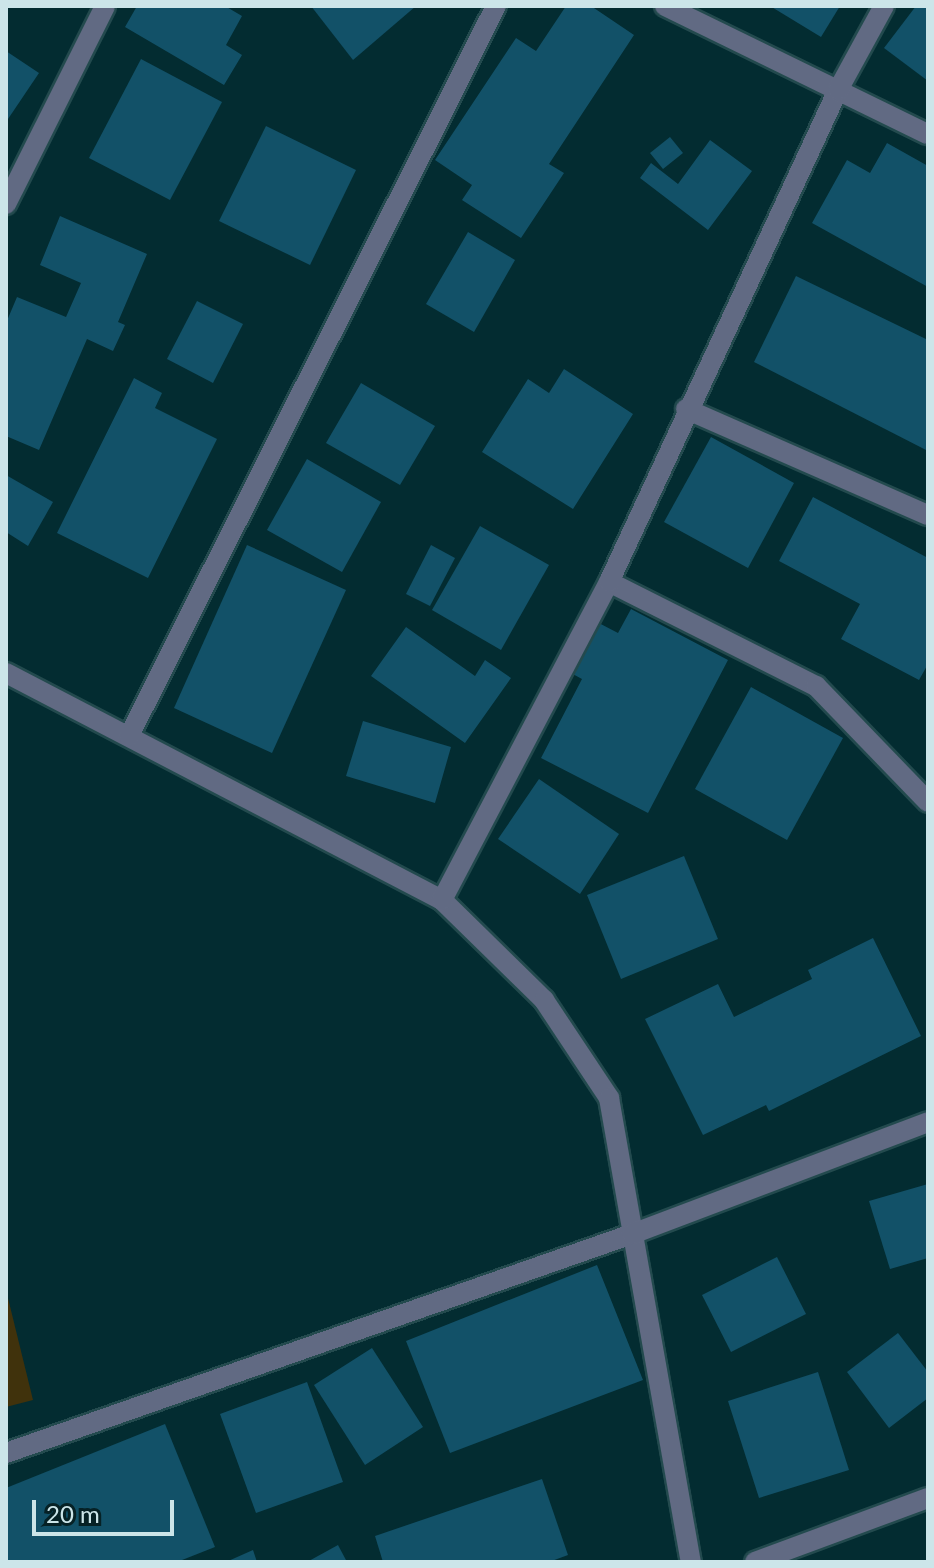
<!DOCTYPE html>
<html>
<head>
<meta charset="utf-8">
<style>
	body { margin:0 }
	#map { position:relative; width:934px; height:1568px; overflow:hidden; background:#032c31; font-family:Lato,sans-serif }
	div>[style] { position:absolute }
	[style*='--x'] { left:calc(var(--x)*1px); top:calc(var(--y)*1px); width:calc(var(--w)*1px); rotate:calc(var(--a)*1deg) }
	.green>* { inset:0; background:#40320c }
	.building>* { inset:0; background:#125168 }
	.roads { filter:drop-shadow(2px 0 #234a4e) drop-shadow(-2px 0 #234a4e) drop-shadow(0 2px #234a4e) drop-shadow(0 -2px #234a4e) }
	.minor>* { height:20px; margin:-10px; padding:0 10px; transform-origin:10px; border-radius:10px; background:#616a83 }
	span { translate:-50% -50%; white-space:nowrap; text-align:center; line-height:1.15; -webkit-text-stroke:7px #062125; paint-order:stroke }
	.frame { position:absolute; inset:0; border:8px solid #cce5e9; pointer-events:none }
	.scale { position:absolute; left:32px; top:1500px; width:142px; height:36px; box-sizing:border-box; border:4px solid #cce5e9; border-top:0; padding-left:10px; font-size:24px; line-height:28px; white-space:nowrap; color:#cce5e9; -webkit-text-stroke:6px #062125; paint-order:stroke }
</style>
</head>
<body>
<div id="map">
	<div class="green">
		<div style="clip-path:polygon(6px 1290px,33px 1400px,6px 1407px)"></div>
	</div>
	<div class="building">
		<div style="clip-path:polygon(137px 6px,225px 6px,242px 16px,226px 45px,242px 55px,224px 85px,125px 27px)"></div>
		<div style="clip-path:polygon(311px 6px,416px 6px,353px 60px)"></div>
		<div style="clip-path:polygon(566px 6px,591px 6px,634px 35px,549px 164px,564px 173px,521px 238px,462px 200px,472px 185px,435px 160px,516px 38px,536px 51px)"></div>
		<div style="clip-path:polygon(770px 6px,840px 6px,821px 37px)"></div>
		<div style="clip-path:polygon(916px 6px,928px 6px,928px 81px,884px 48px)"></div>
		<div style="clip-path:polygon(6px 51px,39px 73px,6px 122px)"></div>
		<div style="clip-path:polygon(141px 59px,222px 102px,170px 200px,89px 158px)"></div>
		<div style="clip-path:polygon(266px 126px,356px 170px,310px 265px,219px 221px)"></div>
		<div style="clip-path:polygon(670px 137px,683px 153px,663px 169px,650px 153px)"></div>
		<div style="clip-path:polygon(710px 140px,752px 171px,708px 230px,640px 178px,651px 163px,678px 184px)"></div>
		<div style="clip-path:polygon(887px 143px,928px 166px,928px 287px,812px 223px,847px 160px,870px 173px)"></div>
		<div style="clip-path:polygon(60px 216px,147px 254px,118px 322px,125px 325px,113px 351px,87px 339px,39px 450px,6px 436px,6px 323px,17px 297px,66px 317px,81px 283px,40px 265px)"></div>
		<div style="clip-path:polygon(468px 232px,515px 260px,474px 332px,426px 304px)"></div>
		<div style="clip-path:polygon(796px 276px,928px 340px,928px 451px,754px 362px)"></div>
		<div style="clip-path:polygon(197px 301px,243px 324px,213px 383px,167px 359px)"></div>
		<div style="clip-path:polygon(564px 369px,633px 414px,573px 509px,482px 452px,528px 379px,549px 393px)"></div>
		<div style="clip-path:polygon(134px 378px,162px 393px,155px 408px,217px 439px,148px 578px,57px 533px)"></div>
		<div style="clip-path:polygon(361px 383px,435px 426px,400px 485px,326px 443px)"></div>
		<div style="clip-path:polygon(711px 437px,794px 483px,748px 568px,664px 522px)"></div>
		<div style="clip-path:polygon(307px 459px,381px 502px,342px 572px,267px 530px)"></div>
		<div style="clip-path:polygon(6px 475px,53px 502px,28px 546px,6px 532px)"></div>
		<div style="clip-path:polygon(813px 497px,928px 558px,928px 664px,919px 680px,841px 639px,860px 604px,779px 561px)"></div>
		<div style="clip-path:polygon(480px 526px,549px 565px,501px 650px,432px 610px)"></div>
		<div style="clip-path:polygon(247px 545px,346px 590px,272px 753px,174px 708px)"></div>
		<div style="clip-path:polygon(431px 545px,455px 558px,430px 606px,406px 594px)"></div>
		<div style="clip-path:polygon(631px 609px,728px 660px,648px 813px,541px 758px,582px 679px,569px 672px,595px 621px,618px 633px)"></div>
		<div style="clip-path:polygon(406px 627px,475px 676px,485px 660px,511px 678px,465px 743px,371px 676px)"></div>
		<div style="clip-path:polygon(751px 687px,843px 738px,787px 840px,695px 789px)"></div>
		<div style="clip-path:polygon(363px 721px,451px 747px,435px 803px,346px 776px)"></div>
		<div style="clip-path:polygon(539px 779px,619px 834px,580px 894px,498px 839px)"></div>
		<div style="clip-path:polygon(684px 856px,718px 939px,621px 979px,587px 895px)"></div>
		<div style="clip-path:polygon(873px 938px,921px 1036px,769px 1111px,766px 1105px,703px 1135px,645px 1019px,718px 984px,734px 1017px,812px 979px,808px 970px)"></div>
		<div style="clip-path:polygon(928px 1184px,928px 1258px,890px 1269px,869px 1201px)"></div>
		<div style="clip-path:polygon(777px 1257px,806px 1314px,731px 1352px,702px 1295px)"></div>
		<div style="clip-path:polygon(597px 1265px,643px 1380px,450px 1453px,406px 1341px)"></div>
		<div style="clip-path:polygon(898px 1333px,928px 1372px,928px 1398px,889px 1428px,847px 1372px)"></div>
		<div style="clip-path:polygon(372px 1348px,423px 1427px,365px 1465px,314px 1385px)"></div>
		<div style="clip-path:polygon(818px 1372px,849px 1470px,759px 1498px,728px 1401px)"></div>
		<div style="clip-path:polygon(307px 1382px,343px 1482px,256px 1513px,220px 1414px)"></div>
		<div style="clip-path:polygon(165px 1424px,215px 1547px,177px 1562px,6px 1562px,6px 1488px)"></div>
		<div style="clip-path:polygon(542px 1479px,568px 1555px,549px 1562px,383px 1562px,375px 1536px)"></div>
		<div style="clip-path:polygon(338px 1545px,347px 1562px,307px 1562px)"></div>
		<div style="clip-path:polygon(253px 1550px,257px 1562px,226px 1562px)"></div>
	</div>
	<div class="roads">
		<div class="minor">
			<div style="--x:665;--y:6;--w:292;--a:26"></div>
			<div style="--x:6;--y:204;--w:221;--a:-63.4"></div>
			<div style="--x:686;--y:409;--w:264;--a:23.7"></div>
			<div style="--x:609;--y:582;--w:232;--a:26.7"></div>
			<div style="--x:816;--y:686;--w:161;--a:46"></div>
			<div style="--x:6;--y:673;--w:492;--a:27.5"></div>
			<div style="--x:442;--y:900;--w:143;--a:44.4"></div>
			<div style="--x:544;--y:1000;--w:118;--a:56.4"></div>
			<div style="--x:609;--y:1098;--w:471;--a:80"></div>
			<div style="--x:129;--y:736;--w:817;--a:-63.31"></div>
			<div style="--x:442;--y:900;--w:359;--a:-62.3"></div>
			<div style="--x:609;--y:582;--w:543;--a:-65.04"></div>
			<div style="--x:838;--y:90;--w:96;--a:-61.3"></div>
			<div style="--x:6;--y:1453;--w:663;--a:-19.28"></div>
			<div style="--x:632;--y:1234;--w:316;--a:-20.7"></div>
			<div style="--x:755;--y:1562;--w:184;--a:-20.3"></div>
		</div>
	</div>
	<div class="frame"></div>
	<div class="scale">20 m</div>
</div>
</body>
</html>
